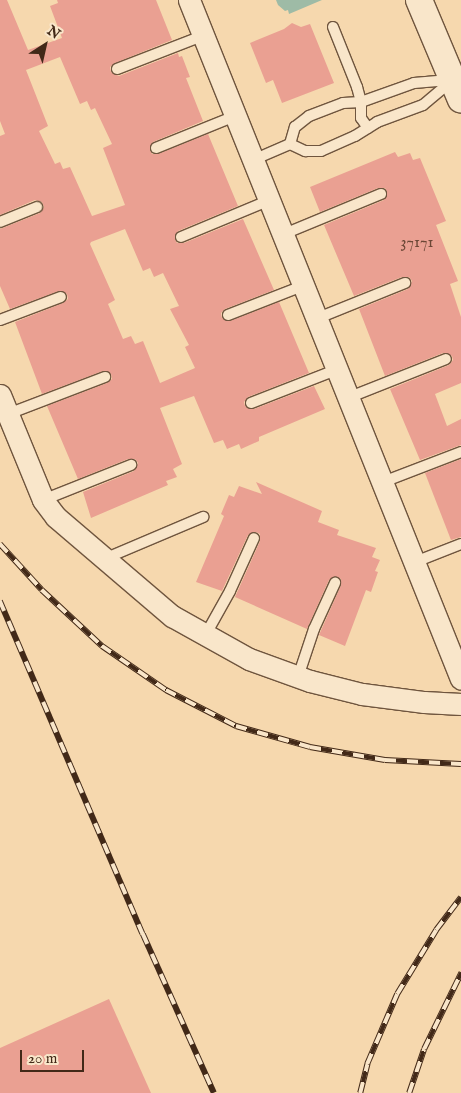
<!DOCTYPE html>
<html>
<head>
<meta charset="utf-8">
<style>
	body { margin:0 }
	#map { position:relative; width:461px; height:1093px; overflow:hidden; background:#f6d8ae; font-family:"IM FELL English",serif }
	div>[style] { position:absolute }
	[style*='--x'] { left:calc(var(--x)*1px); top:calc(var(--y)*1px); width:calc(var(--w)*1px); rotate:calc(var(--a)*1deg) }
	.water>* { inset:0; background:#9ebba6 }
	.building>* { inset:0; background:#eaa092 }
	.roads { filter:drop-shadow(1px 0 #6f553e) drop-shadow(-1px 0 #6f553e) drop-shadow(0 1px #6f553e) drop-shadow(0 -1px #6f553e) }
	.service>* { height:10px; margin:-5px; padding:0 5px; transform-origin:5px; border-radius:5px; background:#f9e6ca }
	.minor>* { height:21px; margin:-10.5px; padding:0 10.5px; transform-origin:10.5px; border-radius:10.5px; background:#f9e6ca }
	.tertiary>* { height:26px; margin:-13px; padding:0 13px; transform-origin:13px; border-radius:13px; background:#f9e6ca }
	.rail>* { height:5.5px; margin-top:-2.75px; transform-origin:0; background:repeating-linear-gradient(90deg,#f9e6ca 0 11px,#422918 0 22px); box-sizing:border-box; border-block:1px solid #422918 }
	span { translate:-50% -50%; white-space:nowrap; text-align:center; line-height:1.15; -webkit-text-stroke:4px #f9e6ca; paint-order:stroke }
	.number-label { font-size:16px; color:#6c4736 }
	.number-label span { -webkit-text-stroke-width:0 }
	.north { position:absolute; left:20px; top:20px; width:50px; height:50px; -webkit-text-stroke:4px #f9e6ca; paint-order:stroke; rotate:35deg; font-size:14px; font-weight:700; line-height:20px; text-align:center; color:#422918 }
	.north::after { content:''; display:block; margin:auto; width:18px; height:22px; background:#422918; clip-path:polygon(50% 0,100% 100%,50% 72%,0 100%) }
	.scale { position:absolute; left:20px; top:1050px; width:64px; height:22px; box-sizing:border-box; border:2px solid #422918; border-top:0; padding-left:6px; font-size:15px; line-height:18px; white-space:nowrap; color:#422918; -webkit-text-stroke:4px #f9e6ca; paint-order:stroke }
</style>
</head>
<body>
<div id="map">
	<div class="water">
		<div style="clip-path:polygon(276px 0,322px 0,289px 14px,288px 10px,285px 11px,278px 5px)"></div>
	</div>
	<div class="building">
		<div style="clip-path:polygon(evenodd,0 0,7px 0,28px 50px,62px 38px,50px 6px,58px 3px,57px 0,156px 0,172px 40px,115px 63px,110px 67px,111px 72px,119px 76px,178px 53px,179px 57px,182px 56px,190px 77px,186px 78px,203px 121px,153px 142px,150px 150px,152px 154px,158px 154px,208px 134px,238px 206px,178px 231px,175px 239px,177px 243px,184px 243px,243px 219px,274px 290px,225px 309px,221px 313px,222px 318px,230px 321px,279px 302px,309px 373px,248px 397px,244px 402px,245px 406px,254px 409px,314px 386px,325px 409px,259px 437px,259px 441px,241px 449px,239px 444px,227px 449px,223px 440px,214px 443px,194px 396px,160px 408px,182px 464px,173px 469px,177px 477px,166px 481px,168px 485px,91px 518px,83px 492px,134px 471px,138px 463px,135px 459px,128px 459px,78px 479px,47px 406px,107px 383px,112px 379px,111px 374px,103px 371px,42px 394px,15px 322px,63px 303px,68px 299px,67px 294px,59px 291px,10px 309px,0 286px,0 229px,40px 213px,44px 207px,42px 202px,35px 200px,0 215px,0 136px,5px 134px,0 121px,0 0,60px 57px,80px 104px,87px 101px,91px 110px,95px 108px,112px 144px,103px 148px,125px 205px,92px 216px,70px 167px,63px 169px,60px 162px,55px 164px,39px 131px,48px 126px,26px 70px,60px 57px,0 0,125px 229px,143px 271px,150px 268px,154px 277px,163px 273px,179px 306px,170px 309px,189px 345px,185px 347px,195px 368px,160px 383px,143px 341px,135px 344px,131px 336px,123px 339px,108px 304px,115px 300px,90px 244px,91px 242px,125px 229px)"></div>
		<div style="clip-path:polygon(292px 23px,301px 27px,310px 24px,334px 83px,282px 103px,273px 80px,266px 83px,250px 43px,284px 29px)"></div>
		<div style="clip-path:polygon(395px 152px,398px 157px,410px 153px,413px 160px,420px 158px,446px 221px,436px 225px,458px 281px,450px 284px,461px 317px,461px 383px,435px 394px,447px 426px,461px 419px,461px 445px,420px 460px,390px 389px,449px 365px,453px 360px,452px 356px,443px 353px,385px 376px,359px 309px,408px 289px,412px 281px,409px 277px,402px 277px,354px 296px,324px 225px,384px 200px,387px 192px,385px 188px,378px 188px,320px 212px,310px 187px)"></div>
		<div style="clip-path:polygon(461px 459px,461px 537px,451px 540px,425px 473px)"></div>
		<div style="clip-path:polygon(256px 482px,322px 511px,318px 522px,339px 530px,337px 535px,376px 548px,372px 557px,380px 560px,375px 571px,378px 572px,371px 592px,366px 590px,345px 646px,319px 635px,341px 585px,341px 579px,337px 577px,329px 580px,307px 629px,235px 597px,260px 541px,260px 534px,256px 532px,248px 535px,222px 591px,196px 582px,224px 516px,221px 514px,229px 495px,234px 497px,239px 486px,262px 494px)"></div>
		<div style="clip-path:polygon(109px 999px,151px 1093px,0 1093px,0 1048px)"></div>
	</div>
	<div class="roads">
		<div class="service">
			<div style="--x:333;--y:27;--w:65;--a:68.2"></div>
			<div style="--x:357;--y:87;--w:16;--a:75"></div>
			<div style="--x:361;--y:102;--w:16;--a:90"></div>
			<div style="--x:361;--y:118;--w:12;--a:55"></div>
			<div style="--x:117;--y:69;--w:91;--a:-21.2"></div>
			<div style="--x:290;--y:144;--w:18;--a:-74"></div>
			<div style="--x:295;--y:127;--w:18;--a:-38"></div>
			<div style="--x:309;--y:116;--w:36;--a:-21"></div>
			<div style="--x:343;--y:103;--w:18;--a:-3"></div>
			<div style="--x:361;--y:102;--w:56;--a:-19.7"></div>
			<div style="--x:414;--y:83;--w:38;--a:-5"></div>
			<div style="--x:156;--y:148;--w:85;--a:-22.1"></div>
			<div style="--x:253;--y:160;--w:40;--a:-23.4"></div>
			<div style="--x:290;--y:144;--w:17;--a:25"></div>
			<div style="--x:305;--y:151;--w:16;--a:0"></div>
			<div style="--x:321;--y:151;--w:37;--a:-24"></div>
			<div style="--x:355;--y:136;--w:26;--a:-32"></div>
			<div style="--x:377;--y:122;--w:49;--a:-20.3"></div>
			<div style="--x:423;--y:105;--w:39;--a:-40"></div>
			<div style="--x:0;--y:222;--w:40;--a:-22"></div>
			<div style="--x:284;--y:234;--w:105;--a:-22.4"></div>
			<div style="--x:181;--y:237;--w:96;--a:-22.6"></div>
			<div style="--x:228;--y:315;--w:83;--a:-21.3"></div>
			<div style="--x:318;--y:318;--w:94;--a:-21.9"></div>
			<div style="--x:0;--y:320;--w:65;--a:-20.7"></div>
			<div style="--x:350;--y:397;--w:103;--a:-21.6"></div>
			<div style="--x:251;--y:403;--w:93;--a:-21.3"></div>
			<div style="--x:8;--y:414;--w:104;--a:-20.9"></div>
			<div style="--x:383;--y:482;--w:84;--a:-21"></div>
			<div style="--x:43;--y:500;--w:95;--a:-21.7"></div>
			<div style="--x:104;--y:559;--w:108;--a:-23"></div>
			<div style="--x:415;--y:562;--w:49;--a:-21.4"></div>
			<div style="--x:206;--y:634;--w:49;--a:-60.8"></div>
			<div style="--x:230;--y:591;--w:58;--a:-65.6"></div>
			<div style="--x:298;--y:677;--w:51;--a:-71.6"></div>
			<div style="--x:314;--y:629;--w:51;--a:-65.5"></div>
		</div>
		<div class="minor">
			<div style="--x:189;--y:0;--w:731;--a:68.17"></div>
			<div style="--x:0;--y:395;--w:113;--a:67.7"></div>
			<div style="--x:43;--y:500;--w:21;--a:53"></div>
			<div style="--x:56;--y:517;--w:153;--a:40.5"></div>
			<div style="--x:172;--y:616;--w:88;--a:29.2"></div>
			<div style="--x:249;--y:659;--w:65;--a:19.8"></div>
			<div style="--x:310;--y:681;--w:54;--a:14"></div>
			<div style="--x:362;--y:694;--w:63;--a:7.4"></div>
			<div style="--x:424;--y:702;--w:37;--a:3"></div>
		</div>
		<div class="tertiary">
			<div style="--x:419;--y:0;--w:108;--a:67.2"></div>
		</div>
	</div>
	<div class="rail">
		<div style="--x:0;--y:544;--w:62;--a:47.6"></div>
		<div style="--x:42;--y:590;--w:82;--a:43"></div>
		<div style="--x:102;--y:646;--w:78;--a:34.5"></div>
		<div style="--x:166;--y:690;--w:79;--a:27.2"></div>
		<div style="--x:236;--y:726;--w:77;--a:15.8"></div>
		<div style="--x:310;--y:747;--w:76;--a:9.8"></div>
		<div style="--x:385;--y:760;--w:76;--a:3"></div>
		<div style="--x:0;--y:601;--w:362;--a:66.8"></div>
		<div style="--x:143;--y:934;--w:174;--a:65.9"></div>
		<div style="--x:360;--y:1093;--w:30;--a:-76"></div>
		<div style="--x:367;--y:1064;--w:76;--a:-66.8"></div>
		<div style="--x:397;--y:994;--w:75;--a:-58.6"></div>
		<div style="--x:436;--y:930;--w:41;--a:-52.9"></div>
		<div style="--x:409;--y:1093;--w:46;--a:-71.2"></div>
		<div style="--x:424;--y:1049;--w:85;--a:-64"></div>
	</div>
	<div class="number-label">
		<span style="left:417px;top:243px">37171</span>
	</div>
	<div class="north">N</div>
	<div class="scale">20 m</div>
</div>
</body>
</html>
